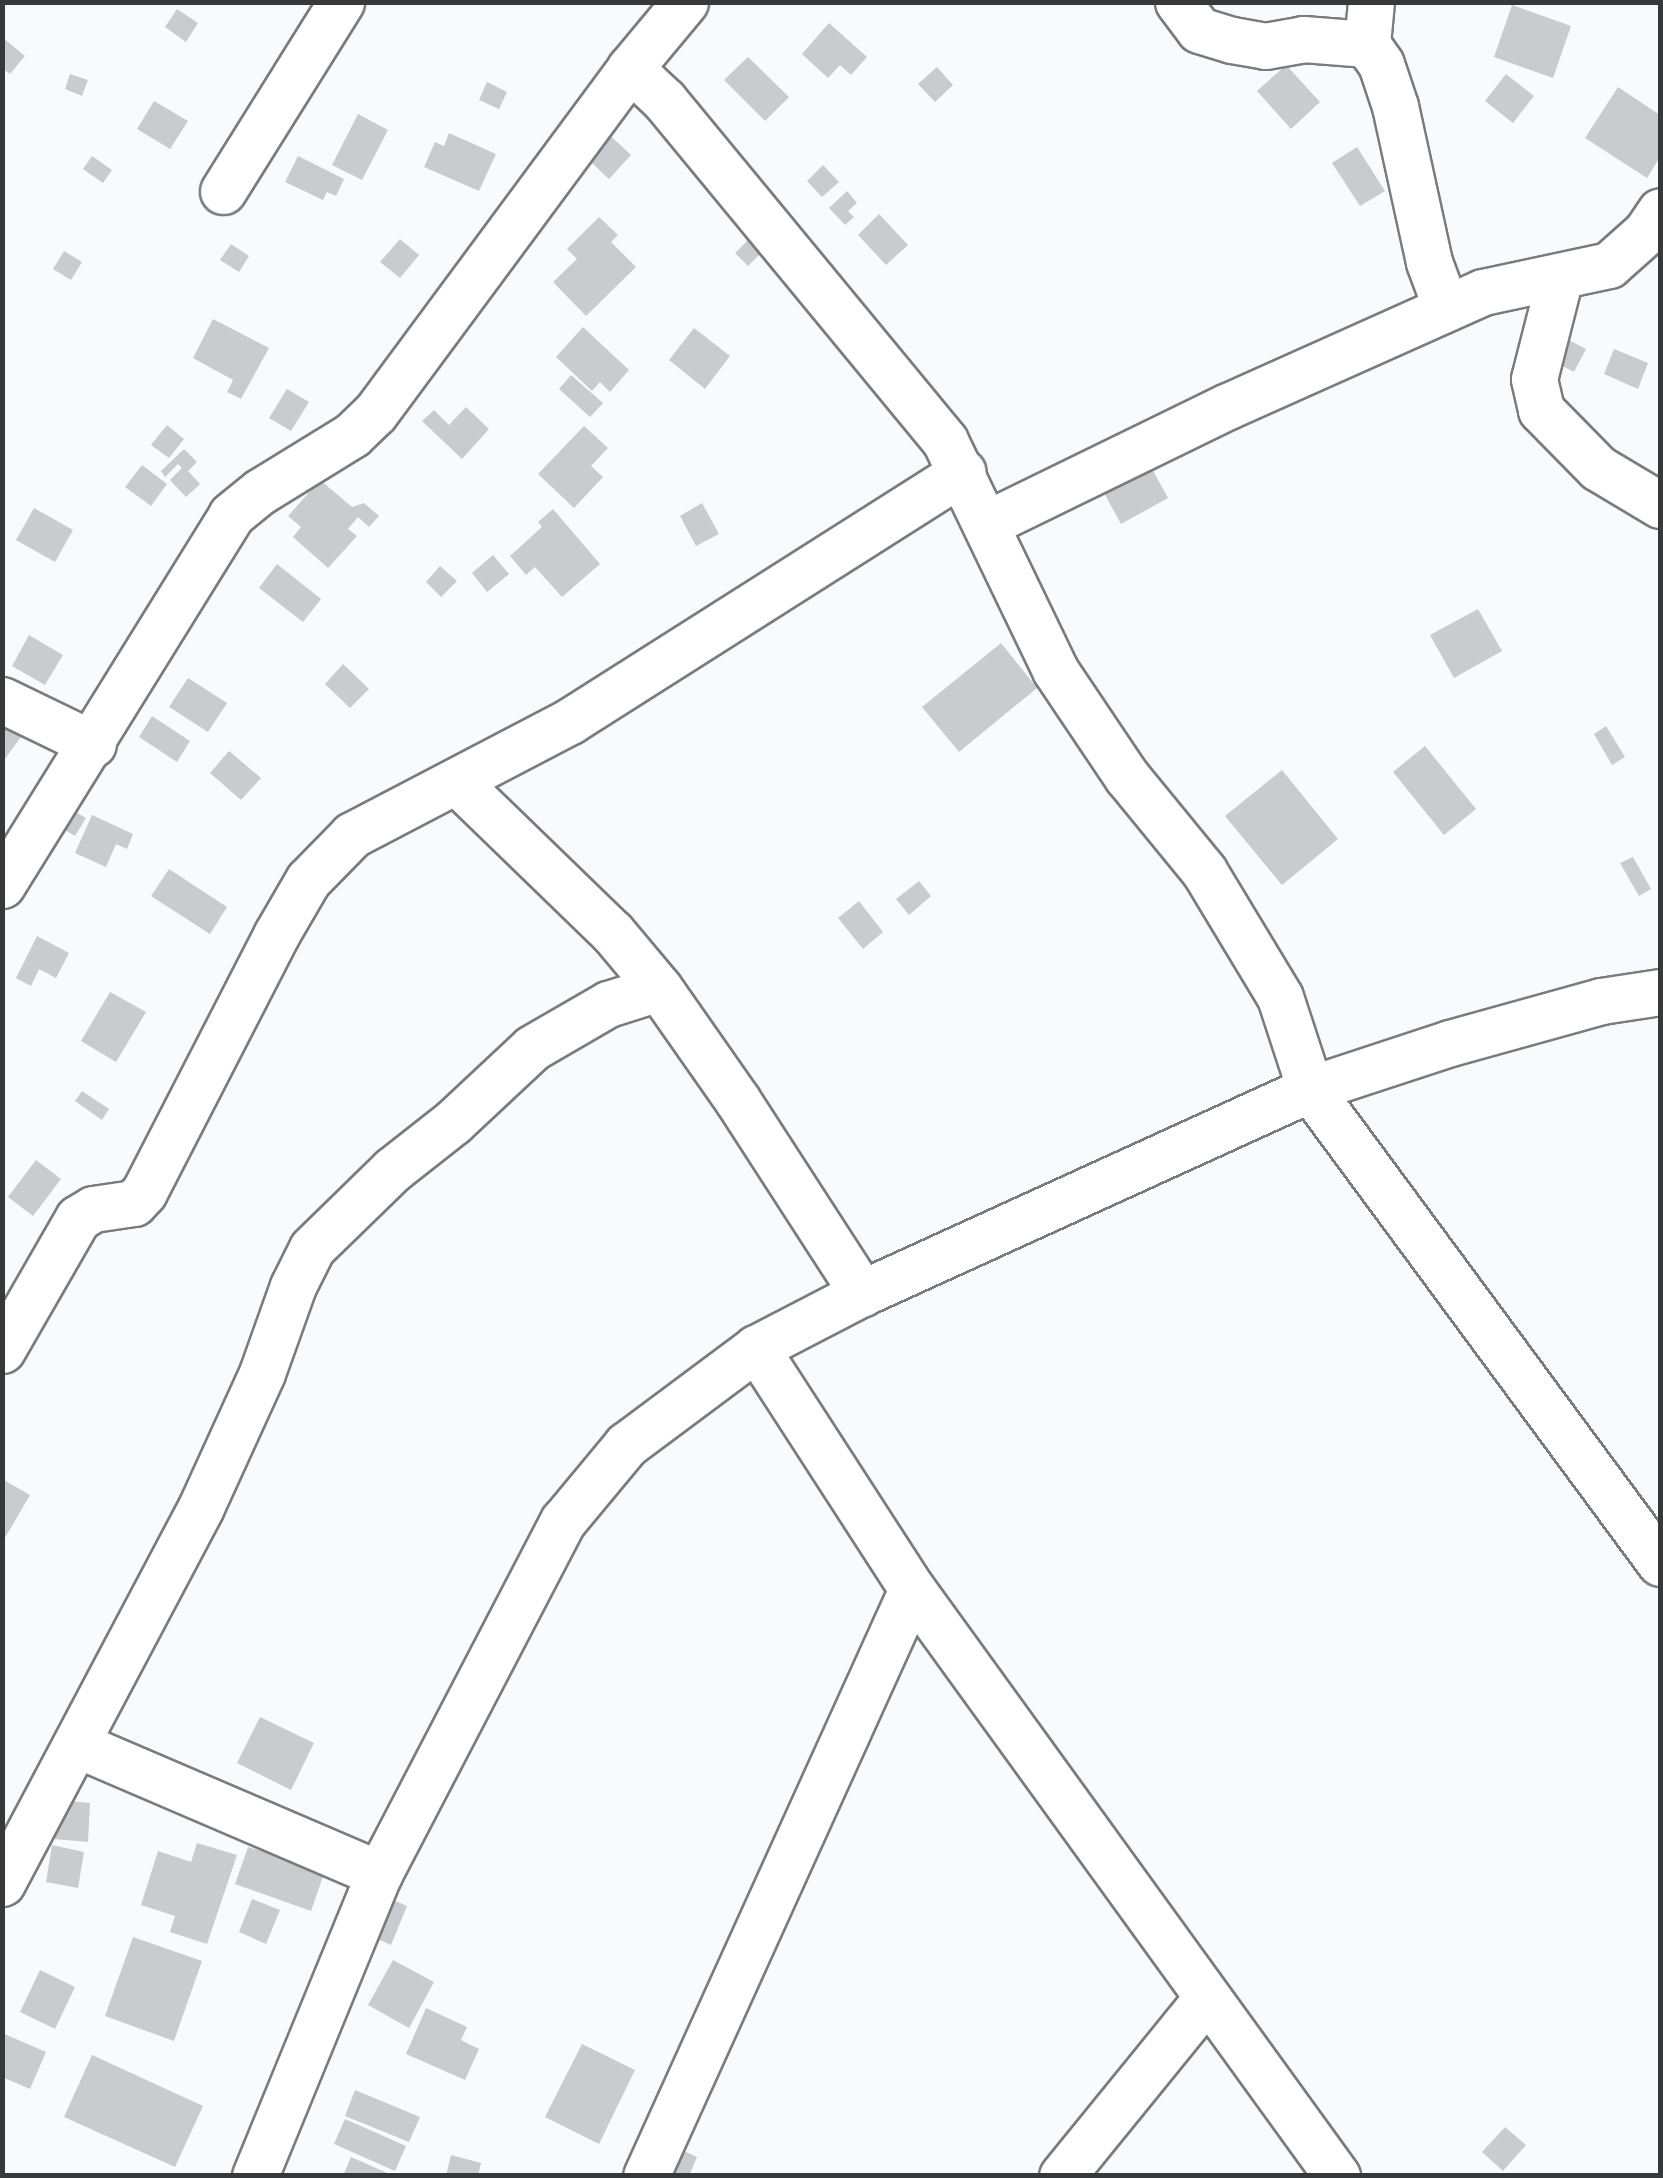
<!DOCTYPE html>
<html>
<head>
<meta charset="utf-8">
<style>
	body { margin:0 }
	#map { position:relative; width:1663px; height:2178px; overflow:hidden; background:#f8fafe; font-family:"Source Serif 4",serif }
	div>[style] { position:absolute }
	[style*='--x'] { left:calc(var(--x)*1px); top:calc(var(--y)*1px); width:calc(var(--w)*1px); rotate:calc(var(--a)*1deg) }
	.building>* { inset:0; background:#cacbcf }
	.roads { filter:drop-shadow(2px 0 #7a7b7e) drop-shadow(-2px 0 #7a7b7e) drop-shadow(0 2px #7a7b7e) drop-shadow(0 -2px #7a7b7e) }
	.street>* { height:45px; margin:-22.5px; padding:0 22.5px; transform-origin:22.5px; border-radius:22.5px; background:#fff }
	span { translate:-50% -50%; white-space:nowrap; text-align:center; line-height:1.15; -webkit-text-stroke:8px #fff; paint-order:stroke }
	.frame { position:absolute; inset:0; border:5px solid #373839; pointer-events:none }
</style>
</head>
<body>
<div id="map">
	<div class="building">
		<div style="clip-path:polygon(1512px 5px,1571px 26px,1553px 78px,1494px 57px)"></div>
		<div style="clip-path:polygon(177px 9px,198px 23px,186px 42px,165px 27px)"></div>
		<div style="clip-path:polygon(829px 23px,867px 57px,851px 75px,840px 65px,828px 78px,802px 54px)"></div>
		<div style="clip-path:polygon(2px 37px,25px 56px,10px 74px,2px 68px)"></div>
		<div style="clip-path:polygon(748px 57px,789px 97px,765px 121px,724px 80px)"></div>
		<div style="clip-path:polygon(1286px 65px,1320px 102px,1291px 129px,1257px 91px)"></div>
		<div style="clip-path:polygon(937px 67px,953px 85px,935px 102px,918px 84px)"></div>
		<div style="clip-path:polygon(70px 74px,88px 80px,82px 96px,65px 89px)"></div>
		<div style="clip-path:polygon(1506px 74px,1534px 96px,1513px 123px,1485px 101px)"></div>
		<div style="clip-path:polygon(487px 82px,507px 92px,499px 109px,479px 100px)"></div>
		<div style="clip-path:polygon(1618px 87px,1660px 115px,1660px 157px,1647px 178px,1585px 138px)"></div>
		<div style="clip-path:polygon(154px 101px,188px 121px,170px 149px,137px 129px)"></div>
		<div style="clip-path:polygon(358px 114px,388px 130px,362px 180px,332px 165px)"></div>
		<div style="clip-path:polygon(600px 126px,631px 155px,609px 179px,578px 150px)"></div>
		<div style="clip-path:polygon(449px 133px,496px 154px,479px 191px,424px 167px,435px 142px,444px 146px)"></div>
		<div style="clip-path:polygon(1357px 147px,1385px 191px,1360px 206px,1332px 163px)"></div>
		<div style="clip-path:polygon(92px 156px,112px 170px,103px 183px,83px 169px)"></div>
		<div style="clip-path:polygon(298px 156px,344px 179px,336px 196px,327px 192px,323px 200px,285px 182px)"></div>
		<div style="clip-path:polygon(823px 165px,839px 182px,822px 197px,807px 181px)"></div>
		<div style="clip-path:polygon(847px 191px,857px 203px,848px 211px,854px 217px,845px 225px,829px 208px)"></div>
		<div style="clip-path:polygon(879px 214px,908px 245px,886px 265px,858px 235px)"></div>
		<div style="clip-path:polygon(599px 217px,618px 235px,611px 242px,636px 267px,586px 316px,553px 282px,577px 259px,567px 249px)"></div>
		<div style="clip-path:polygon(751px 237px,764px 250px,748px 266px,735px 253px)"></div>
		<div style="clip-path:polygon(400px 239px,419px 255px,400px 278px,380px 262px)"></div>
		<div style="clip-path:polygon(231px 244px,249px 256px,239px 272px,220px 260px)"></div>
		<div style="clip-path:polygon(64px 251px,82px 262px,71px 280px,53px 269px)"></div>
		<div style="clip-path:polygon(213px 319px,269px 348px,241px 399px,227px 392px,233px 380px,193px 358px)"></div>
		<div style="clip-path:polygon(583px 327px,629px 370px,610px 392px,600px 382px,592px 391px,556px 357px)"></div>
		<div style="clip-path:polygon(694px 328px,730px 356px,705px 389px,669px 360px)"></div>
		<div style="clip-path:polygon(1567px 339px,1586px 349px,1574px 372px,1555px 362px)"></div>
		<div style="clip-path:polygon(1614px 349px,1648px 363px,1638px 389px,1604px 374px)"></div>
		<div style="clip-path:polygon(571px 375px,603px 403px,590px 417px,559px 389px)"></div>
		<div style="clip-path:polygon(287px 389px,309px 402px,291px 431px,269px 418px)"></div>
		<div style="clip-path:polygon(466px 407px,489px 429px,462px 459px,422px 421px,434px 410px,449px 425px)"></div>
		<div style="clip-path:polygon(167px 425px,184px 439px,169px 458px,151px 445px)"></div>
		<div style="clip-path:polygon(584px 426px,608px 448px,591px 466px,603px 477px,574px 508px,538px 474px)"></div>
		<div style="clip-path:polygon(184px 449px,197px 462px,188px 471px,200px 484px,186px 497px,170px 480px,182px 468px,178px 464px,165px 477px,161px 471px)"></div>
		<div style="clip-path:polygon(142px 465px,167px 484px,151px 506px,125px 487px)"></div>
		<div style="clip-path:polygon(1151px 467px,1168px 498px,1121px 524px,1104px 493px)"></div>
		<div style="clip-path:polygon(320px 480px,352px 507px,364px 503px,379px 516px,369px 527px,358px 517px,348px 529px,357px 536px,328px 568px,293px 537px,301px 527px,288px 516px)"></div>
		<div style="clip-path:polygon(702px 503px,719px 534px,696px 546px,680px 516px)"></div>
		<div style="clip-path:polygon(34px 508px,73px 530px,55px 562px,16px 540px)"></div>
		<div style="clip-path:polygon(553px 509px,600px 564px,562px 597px,535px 567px,526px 575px,510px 556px,542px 527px,538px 522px)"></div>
		<div style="clip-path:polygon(493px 555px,509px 574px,487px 592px,472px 573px)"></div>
		<div style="clip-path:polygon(277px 564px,321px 599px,303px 622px,259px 588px)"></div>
		<div style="clip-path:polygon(440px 566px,457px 581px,441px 597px,426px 582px)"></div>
		<div style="clip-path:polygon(1478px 609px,1502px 651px,1454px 678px,1430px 635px)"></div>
		<div style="clip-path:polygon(29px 635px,63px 655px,45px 685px,12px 666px)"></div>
		<div style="clip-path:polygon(1001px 643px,1037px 688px,959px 752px,922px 707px)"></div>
		<div style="clip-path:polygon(343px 664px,369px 689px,350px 708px,325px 684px)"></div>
		<div style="clip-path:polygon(188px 678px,227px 703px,208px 732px,169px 707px)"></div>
		<div style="clip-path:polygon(152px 716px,190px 741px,177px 762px,139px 737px)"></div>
		<div style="clip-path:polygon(2px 720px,23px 734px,2px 763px)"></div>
		<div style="clip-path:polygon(1606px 726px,1625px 757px,1612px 765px,1594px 734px)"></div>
		<div style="clip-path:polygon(1425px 746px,1476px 809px,1444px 835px,1393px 772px)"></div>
		<div style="clip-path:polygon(229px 751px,261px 778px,241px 800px,210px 773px)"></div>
		<div style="clip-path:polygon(1282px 770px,1338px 839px,1282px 885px,1225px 816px)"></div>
		<div style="clip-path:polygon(74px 811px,86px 818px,75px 836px,63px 829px)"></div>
		<div style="clip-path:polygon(92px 815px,133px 834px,127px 849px,116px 844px,106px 867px,75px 853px)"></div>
		<div style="clip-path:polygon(1633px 857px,1651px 889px,1639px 896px,1620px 863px)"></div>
		<div style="clip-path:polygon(169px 869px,227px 907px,210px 934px,151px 896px)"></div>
		<div style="clip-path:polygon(919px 881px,931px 896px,909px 915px,896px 899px)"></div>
		<div style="clip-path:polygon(859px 901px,883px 932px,863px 949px,838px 918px)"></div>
		<div style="clip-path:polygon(37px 936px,69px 953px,56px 978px,39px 969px,31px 986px,16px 978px)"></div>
		<div style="clip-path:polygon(110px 992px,146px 1012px,116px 1062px,81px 1041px)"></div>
		<div style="clip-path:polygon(82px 1091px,109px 1109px,102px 1120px,75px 1101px)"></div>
		<div style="clip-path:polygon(36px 1160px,61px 1179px,33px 1216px,8px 1197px)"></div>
		<div style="clip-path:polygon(2px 1479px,30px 1495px,2px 1543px)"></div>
		<div style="clip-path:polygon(260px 1717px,314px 1743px,291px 1790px,237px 1763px)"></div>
		<div style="clip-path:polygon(46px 1799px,90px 1803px,88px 1842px,43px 1838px)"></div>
		<div style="clip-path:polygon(267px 1834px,335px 1842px,311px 1911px,235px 1884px,248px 1847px,261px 1851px)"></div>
		<div style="clip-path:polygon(197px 1843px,237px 1855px,207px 1944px,170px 1932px,175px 1916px,141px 1905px,158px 1851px,191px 1862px)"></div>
		<div style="clip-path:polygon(52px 1845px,84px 1852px,78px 1888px,46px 1882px)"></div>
		<div style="clip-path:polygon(368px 1889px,407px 1906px,391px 1945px,351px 1927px)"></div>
		<div style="clip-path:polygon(252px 1899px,280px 1910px,266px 1944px,239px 1932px)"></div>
		<div style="clip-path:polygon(133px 1937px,202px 1961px,174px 2041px,105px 2016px)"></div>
		<div style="clip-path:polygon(393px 1960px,434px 1982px,409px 2028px,368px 2005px)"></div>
		<div style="clip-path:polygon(40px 1970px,75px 1987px,55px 2029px,20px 2012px)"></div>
		<div style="clip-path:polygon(426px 2008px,467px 2027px,461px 2040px,479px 2049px,465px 2080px,406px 2054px)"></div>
		<div style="clip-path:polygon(2px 2033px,46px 2052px,30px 2089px,2px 2077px)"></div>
		<div style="clip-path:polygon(582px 2044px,635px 2070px,599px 2144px,545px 2117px)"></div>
		<div style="clip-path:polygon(92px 2055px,203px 2106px,175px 2167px,64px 2117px)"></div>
		<div style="clip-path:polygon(355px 2090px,420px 2117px,409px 2142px,345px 2116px)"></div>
		<div style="clip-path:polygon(345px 2119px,406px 2146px,395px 2171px,334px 2144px)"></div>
		<div style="clip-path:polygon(1505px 2127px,1526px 2145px,1503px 2171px,1482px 2152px)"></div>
		<div style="clip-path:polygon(654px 2137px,697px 2157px,689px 2176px,637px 2176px)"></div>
		<div style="clip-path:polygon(451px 2155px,481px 2163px,478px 2176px,446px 2176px)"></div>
		<div style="clip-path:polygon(351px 2157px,394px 2176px,343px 2176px)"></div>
	</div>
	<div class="roads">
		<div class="street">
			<div style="--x:1178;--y:2;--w:35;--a:53"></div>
			<div style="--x:1199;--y:30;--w:34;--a:17"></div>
			<div style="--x:1232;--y:40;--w:34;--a:10"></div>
			<div style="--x:1265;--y:46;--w:39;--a:-10"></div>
			<div style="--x:1303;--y:39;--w:64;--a:4.5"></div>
			<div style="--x:1367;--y:44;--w:24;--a:55"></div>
			<div style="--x:1381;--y:64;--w:44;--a:71.6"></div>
			<div style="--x:1395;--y:106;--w:160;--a:77.7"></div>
			<div style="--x:1429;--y:262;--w:49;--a:69.7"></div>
			<div style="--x:1367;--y:44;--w:42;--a:-84.6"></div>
			<div style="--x:630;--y:68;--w:47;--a:43.3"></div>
			<div style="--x:664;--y:100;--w:442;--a:50.5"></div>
			<div style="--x:945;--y:441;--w:254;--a:64.3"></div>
			<div style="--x:1055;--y:670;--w:129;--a:56.1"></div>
			<div style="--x:1127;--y:777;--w:122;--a:50.7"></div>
			<div style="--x:1204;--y:871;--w:147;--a:58.9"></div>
			<div style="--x:1280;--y:997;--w:97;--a:71.9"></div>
			<div style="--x:1310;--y:1089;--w:589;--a:53.56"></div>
			<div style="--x:223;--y:191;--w:223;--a:-58"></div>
			<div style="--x:1560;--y:277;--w:105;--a:104.3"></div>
			<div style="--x:1534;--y:379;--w:32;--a:77"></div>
			<div style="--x:1541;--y:410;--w:81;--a:45.5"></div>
			<div style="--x:1598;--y:468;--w:72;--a:30.8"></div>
			<div style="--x:986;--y:524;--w:269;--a:-26"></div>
			<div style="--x:1228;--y:406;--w:279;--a:-24.1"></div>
			<div style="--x:1483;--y:292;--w:129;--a:-12.1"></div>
			<div style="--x:1609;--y:265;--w:50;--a:-41.7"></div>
			<div style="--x:1646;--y:232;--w:25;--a:-56"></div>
			<div style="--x:2;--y:700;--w:101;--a:25.8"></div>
			<div style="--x:458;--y:783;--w:214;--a:44.1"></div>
			<div style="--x:612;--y:932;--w:73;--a:50"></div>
			<div style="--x:659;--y:988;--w:138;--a:55"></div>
			<div style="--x:738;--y:1101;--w:229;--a:57.1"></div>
			<div style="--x:2;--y:885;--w:435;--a:-58.2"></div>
			<div style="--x:231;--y:515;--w:38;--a:-39"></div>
			<div style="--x:261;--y:491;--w:107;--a:-31.6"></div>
			<div style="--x:352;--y:435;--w:32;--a:-44"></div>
			<div style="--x:375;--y:413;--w:429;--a:-53.5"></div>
			<div style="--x:630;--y:68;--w:86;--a:-50.2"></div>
			<div style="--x:756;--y:1348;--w:287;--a:57.1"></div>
			<div style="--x:912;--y:1589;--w:725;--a:54.09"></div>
			<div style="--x:2;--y:1350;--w:152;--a:-60.1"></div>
			<div style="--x:78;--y:1218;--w:17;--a:-31"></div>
			<div style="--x:93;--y:1209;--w:41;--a:-8.3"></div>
			<div style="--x:134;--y:1203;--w:15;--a:-48"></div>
			<div style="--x:144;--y:1192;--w:289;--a:-62.8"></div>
			<div style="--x:276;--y:935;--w:64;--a:-59.8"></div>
			<div style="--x:308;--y:880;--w:63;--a:-45.6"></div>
			<div style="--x:352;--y:835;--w:246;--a:-27.6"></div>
			<div style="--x:570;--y:721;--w:465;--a:-32.4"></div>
			<div style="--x:76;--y:1744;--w:330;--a:23.2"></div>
			<div style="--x:2;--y:1883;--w:425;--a:-62.1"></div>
			<div style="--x:201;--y:1507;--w:147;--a:-65.5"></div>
			<div style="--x:262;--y:1373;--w:92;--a:-70.4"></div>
			<div style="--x:293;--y:1286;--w:42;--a:-63.4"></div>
			<div style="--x:312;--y:1248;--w:112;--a:-44.3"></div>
			<div style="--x:392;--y:1170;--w:78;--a:-38.2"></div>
			<div style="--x:453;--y:1122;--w:108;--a:-43.1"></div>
			<div style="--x:532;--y:1048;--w:88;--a:-30.1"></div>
			<div style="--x:608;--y:1004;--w:53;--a:-17.4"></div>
			<div style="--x:255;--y:2176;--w:326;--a:-67.7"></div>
			<div style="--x:379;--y:1874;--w:398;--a:-62.5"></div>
			<div style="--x:563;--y:1521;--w:99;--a:-50.3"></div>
			<div style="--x:626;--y:1445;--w:162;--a:-36.7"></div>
			<div style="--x:756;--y:1348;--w:119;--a:-27.4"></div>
			<div style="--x:862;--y:1293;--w:492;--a:-24.5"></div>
			<div style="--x:1310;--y:1089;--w:147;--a:-18.2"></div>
			<div style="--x:1450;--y:1043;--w:157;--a:-15.5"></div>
			<div style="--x:1601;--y:1001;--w:60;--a:-8.7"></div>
			<div style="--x:646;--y:2176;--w:644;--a:-65.62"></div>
			<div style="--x:1062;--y:2176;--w:228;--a:-50.9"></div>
		</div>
	</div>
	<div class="frame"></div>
</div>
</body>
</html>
